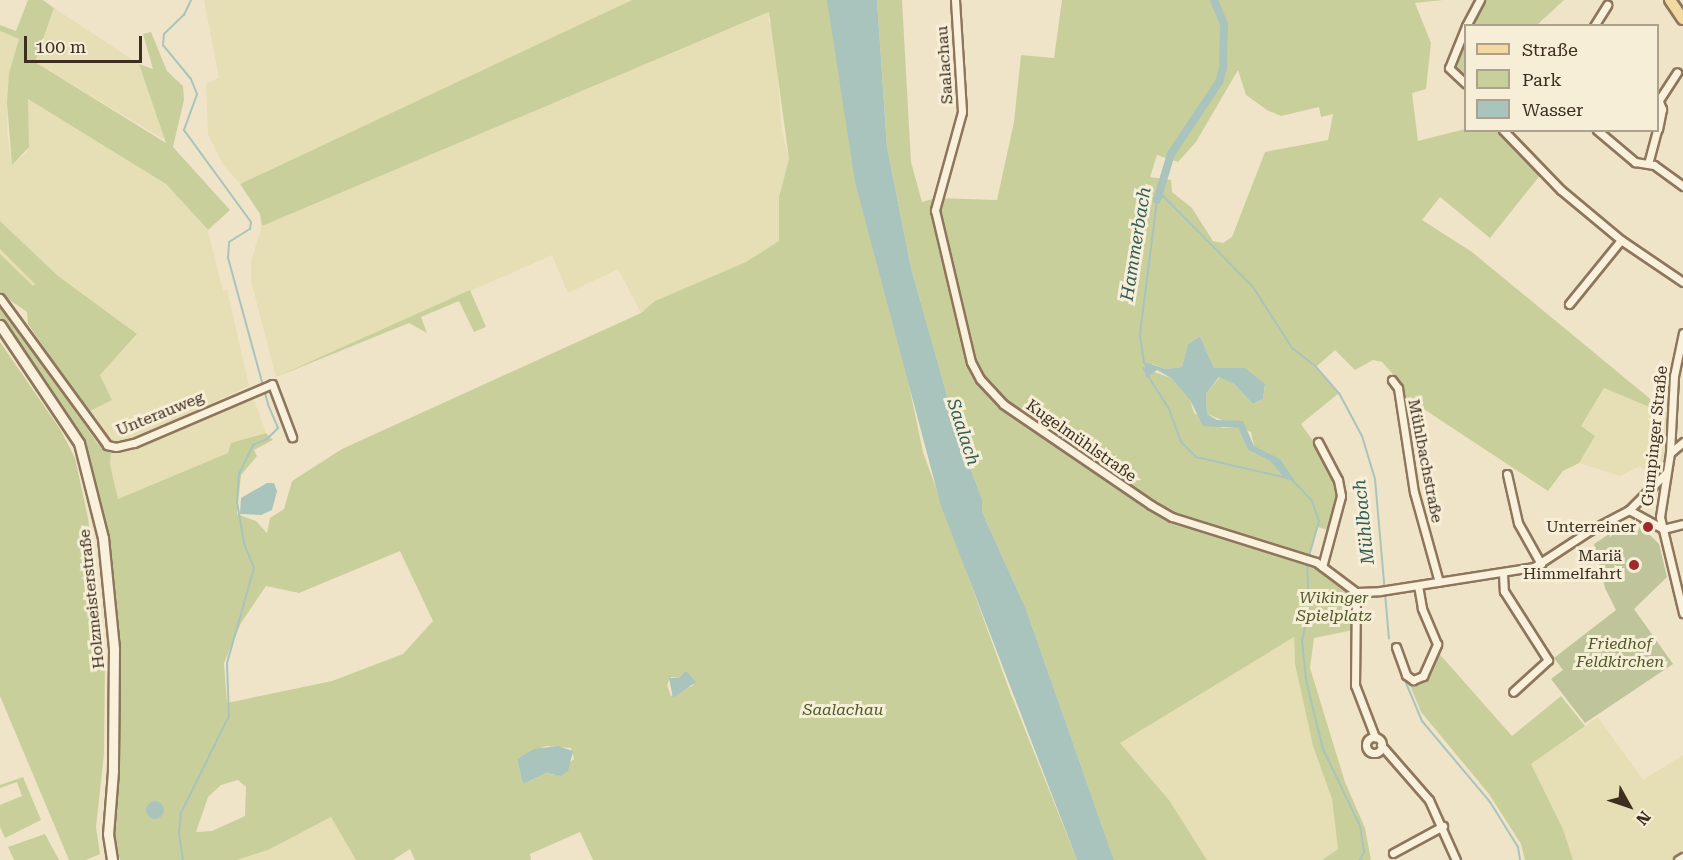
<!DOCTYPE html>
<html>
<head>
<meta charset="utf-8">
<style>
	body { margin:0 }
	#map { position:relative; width:1683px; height:860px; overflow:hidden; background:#f0e4c8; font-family:"Roboto Serif",serif }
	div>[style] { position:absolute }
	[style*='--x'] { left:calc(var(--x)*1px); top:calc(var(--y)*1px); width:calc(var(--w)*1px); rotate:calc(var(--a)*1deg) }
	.farmland>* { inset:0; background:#e6deb5 }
	.green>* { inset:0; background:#c9cf9b }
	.cemetery>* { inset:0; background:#bfc49a }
	.water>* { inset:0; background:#a9c4bc }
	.round { border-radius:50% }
	.stream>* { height:2px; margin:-1px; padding:0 1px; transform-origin:1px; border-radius:1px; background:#a9c4bc }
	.canal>* { height:8px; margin:-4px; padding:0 4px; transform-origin:4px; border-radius:4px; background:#a9c4bc }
	.roads { filter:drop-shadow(2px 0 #8d765c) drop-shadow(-2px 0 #8d765c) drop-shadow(0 2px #8d765c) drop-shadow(0 -2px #8d765c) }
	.street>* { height:7px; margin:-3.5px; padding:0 3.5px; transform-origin:3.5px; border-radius:3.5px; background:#faf1dc }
	.street>.ring { margin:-3.5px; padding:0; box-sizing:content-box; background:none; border:7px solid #faf1dc; border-radius:50% }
	.secondary>* { height:9px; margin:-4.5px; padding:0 4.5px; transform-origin:4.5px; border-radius:4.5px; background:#faf1dc }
	.primary>* { height:10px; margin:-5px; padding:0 5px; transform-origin:5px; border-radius:5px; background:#f3d9a0 }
	.dots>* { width:16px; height:16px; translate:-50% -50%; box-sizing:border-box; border:3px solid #f7eed8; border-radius:50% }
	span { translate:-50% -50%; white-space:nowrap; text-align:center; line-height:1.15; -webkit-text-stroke:6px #f7eed8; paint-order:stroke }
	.street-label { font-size:16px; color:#3d2e20 }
	.poi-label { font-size:16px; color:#3d2e20 }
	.right { translate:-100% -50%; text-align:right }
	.park-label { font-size:16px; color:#4d5a26; font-style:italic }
	.water-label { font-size:18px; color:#2f5d5a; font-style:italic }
	.legend { position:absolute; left:1464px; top:24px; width:195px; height:108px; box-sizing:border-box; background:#f7eed8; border:2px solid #ada18e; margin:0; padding:8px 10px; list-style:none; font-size:18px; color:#3d2e20 }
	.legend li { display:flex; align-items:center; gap:12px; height:30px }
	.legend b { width:30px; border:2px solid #ada18e }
	.north { position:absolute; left:1599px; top:776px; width:60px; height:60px; -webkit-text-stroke:4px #f7eed8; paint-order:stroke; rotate:130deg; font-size:16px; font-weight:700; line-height:24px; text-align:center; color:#3d2e20 }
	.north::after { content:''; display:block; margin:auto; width:21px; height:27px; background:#3d2e20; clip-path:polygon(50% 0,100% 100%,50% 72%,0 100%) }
	.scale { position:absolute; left:24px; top:36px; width:118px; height:27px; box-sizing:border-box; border:3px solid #3d2e20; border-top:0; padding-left:8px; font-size:18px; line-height:21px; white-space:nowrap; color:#3d2e20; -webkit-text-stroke:4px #f7eed8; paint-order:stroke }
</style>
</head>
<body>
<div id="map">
	<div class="farmland">
		<div style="clip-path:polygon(204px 0,632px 0,240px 184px,222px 163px,208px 134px,206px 84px,219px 78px)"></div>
		<div style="clip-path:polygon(54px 8px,139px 64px,168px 142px,35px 62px)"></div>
		<div style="clip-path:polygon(770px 12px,768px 19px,774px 32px,782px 131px,789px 159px,779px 197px,779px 241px,746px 262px,655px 301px,641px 313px,618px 269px,568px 293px,552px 255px,276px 377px,251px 281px,251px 261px,262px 226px)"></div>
		<div style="clip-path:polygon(0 31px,19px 39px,9px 73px,7px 132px,12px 164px,27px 152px,28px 99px,166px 184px,208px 231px,223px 291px,227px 289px,249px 386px,133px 439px,110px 442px,88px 412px,112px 400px,100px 375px,137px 335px,14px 304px,0 293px)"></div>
		<div style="clip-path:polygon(1604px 388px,1671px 416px,1666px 473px,1657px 481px,1640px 466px,1620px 476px,1579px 463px,1595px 436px,1580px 426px)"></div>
		<div style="clip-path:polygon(253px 397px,266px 433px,247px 438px,228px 453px,118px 499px,110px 464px,111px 452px,131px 449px,205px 414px)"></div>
		<div style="clip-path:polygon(1294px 637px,1295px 664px,1313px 746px,1332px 799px,1338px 849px,1322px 860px,1207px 860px,1169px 800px,1119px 743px)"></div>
		<div style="clip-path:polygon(1598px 717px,1643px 780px,1683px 755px,1683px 860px,1573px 860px,1563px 829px,1531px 764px)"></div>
		<div style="clip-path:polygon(331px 817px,356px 860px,237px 860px,268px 850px)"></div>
	</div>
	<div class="green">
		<div style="clip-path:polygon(28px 0,43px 0,54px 8px,35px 62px,166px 143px,139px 64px,153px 69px,143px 34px,151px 32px,167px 71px,183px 86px,184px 100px,173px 147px,230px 210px,208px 230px,166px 184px,28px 99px,29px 147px,12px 165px,7px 102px,9px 73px,19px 39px,0 31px,0 25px,16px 31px)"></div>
		<div style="clip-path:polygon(evenodd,632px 0,828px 0,923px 452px,1010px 692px,1077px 860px,593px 860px,580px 832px,530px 854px,531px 860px,415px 860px,410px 849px,393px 860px,356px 860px,331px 817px,268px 850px,237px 860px,120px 860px,112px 828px,120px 653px,108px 537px,83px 441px,0 318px,0 305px,98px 444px,111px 452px,110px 464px,118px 499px,228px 453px,231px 443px,266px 433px,273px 440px,254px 450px,257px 456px,241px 475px,237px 514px,256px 521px,267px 533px,270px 518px,284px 509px,292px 481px,342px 449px,641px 313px,655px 301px,746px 262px,779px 241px,779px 197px,789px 159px,769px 12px,262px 226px,260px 214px,240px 184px,632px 0,400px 551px,433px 621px,403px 654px,332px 681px,227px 703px,224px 663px,241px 623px,266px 586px,299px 593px,400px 551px,632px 0,671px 677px,679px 678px,694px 685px,671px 696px,667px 685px,671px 677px,632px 0,546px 746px,571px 748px,574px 759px,554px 775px,546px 773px,523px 784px,517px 759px,546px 746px,632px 0,238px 780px,246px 787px,245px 816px,212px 831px,196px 832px,208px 797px,221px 785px,238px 780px)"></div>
		<div style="clip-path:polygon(evenodd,877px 0,902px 0,911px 162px,922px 202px,936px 198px,997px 200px,1014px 122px,1021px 55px,1054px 58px,1062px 0,1443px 0,1415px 3px,1431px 43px,1426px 89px,1412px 93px,1418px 141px,1465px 129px,1503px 131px,1542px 173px,1490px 238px,1440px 197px,1422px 220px,1472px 252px,1671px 416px,1604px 388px,1581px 426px,1595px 436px,1579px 463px,1563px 471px,1548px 491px,1401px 394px,1401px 383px,1382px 362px,1373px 360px,1355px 370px,1335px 350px,1316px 367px,1339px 393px,1301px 424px,1333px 469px,1341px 488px,1333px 531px,1317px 527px,1307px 564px,1316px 562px,1356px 592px,1353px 630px,1314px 638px,1310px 668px,1345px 782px,1365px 828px,1371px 860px,1322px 860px,1338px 849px,1332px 799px,1313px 746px,1295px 664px,1294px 637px,1120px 743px,1169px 800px,1207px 860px,1114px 860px,1026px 609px,982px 512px,982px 499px,960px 441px,911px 268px,887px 147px,877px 0,1238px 70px,1246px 95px,1267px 110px,1281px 116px,1319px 107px,1321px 117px,1333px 114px,1328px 140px,1265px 152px,1232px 237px,1223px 243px,1213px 241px,1192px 208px,1172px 192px,1171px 180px,1150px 177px,1157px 155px,1178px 162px,1196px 142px,1238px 70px,877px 0,1200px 336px,1214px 368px,1265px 384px,1263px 399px,1253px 404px,1234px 384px,1220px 377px,1206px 394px,1207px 414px,1251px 432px,1254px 446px,1294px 480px,1284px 478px,1270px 461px,1248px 450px,1238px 428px,1222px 428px,1194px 413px,1190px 400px,1171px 378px,1152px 371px,1152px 364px,1166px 369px,1182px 367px,1188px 344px,1200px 336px)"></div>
		<div style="clip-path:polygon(1480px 0,1564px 0,1537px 25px,1466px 26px)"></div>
		<div style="clip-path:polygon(1465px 26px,1465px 84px,1451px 74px)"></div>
		<div style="clip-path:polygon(0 221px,58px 276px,137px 334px,100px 375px,112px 400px,88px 412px,28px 324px,27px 312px,0 293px,0 254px,33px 286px,35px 284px,0 249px)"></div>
		<div style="clip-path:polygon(470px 290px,486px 327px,474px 332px,459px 301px,421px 317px,427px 333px,409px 323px,276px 377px)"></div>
		<div style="clip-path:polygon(0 342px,60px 429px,75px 458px,88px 518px,105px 662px,104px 754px,96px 827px,100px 854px,86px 860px,69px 860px,0 696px)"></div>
		<div style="clip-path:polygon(1436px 650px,1512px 736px,1561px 696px,1585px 726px,1531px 764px,1563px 829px,1573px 860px,1525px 860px,1521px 844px,1489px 794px,1421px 712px,1409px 683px,1420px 679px)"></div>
		<div style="clip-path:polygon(23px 777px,41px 820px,5px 838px,0 827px,0 805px,22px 796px,17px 782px,0 788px,0 785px)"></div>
		<div style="clip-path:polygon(45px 834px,59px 860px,14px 860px,8px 847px)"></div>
	</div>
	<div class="cemetery">
		<div style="clip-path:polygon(1626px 523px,1644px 529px,1659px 544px,1667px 577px,1634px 609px,1673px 664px,1585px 723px,1551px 679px,1563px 670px,1554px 658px,1616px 610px,1605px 588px,1594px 544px)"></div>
	</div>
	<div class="water">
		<div style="clip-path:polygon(827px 0,877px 0,887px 147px,911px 268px,960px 441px,982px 499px,982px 512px,1026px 609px,1114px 860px,1077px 860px,941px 506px,855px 182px)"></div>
		<div style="clip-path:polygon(1200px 336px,1214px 368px,1245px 368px,1265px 384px,1263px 399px,1253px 404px,1234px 384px,1219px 377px,1206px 394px,1207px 414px,1217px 420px,1243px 421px,1254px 446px,1280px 459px,1295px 481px,1284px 478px,1270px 461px,1248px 450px,1238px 428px,1203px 426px,1190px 400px,1171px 378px,1157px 370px,1146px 378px,1144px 362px,1166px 369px,1182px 367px,1188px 344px)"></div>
		<div style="clip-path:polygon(267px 483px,274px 483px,277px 491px,272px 510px,261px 515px,240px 514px,241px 498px)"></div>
		<div style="clip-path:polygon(686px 671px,696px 682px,673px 698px,669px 678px,679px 678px)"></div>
		<div style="clip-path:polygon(558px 746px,573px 751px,568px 771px,561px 776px,546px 773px,523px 784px,517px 759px,534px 749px)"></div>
		<div class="round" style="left:146px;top:801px;width:18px;height:18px"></div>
	</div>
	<div class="stream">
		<div style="--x:1160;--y:193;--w:132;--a:45.3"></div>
		<div style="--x:1253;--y:287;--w:72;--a:57.4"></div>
		<div style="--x:1292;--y:348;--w:31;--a:38"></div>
		<div style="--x:1316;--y:367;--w:35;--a:49"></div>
		<div style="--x:1339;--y:393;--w:49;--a:61.9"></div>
		<div style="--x:1362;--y:436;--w:45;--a:73.2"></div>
		<div style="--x:1375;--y:479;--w:160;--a:85"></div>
		<div style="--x:1144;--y:363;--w:30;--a:-98"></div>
		<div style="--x:1140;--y:333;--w:134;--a:-82.7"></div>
		<div style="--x:1143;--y:368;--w:49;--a:57.6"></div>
		<div style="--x:1169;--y:409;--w:35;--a:70"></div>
		<div style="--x:1181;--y:442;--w:21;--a:45"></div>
		<div style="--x:1196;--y:457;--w:98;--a:13"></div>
		<div style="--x:1291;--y:479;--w:30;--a:46"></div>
		<div style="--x:1312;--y:501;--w:21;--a:71"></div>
		<div style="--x:1319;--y:521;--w:36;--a:106"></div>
		<div style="--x:1307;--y:565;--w:43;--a:87.3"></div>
		<div style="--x:1309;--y:608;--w:33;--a:102"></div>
		<div style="--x:1302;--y:640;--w:40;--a:84.3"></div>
		<div style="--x:1306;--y:680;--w:71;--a:76.2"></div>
		<div style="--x:1323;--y:749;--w:85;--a:64.3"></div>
		<div style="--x:1360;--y:826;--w:26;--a:81"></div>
		<div style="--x:1364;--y:852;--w:9;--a:117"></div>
		<div style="--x:1404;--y:678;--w:47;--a:67.3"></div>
		<div style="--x:1422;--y:721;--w:106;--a:50"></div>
		<div style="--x:1490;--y:802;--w:53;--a:58.1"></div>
		<div style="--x:1518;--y:847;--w:13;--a:81"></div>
		<div style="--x:183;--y:860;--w:26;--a:-99"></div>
		<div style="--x:179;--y:834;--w:21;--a:-85"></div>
		<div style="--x:181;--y:813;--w:108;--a:-63.7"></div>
		<div style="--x:229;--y:716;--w:53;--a:-92.2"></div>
		<div style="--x:227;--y:663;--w:99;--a:-74.1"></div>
		<div style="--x:254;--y:568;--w:27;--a:-112"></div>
		<div style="--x:244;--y:543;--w:42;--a:-99.7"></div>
		<div style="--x:237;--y:502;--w:28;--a:-86"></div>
		<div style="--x:239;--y:474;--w:32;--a:-64"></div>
		<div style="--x:253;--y:445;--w:15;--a:-23"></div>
		<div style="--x:267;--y:439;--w:16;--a:-45"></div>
		<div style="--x:278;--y:428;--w:26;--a:-113"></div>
		<div style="--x:268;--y:404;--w:151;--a:-105.3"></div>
		<div style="--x:228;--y:258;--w:16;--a:-86"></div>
		<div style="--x:229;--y:242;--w:25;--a:-32"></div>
		<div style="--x:250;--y:229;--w:7;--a:-82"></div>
		<div style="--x:251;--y:222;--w:114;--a:-126.1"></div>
		<div style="--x:184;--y:130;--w:38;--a:-70"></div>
		<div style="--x:197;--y:94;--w:16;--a:-112"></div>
		<div style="--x:191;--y:79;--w:44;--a:-129.5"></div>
		<div style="--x:163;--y:45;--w:11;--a:-85"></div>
		<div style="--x:164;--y:34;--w:28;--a:-44"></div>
		<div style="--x:184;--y:15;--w:17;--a:-65"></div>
	</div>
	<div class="canal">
		<div style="--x:1157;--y:200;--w:48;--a:-73.1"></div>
		<div style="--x:1171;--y:154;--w:87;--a:-56.3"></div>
		<div style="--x:1219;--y:82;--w:15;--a:-74"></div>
		<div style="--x:1223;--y:68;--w:44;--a:-88.7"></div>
		<div style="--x:1224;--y:24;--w:26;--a:-113"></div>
	</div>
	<div class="roads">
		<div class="street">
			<div style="--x:955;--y:0;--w:112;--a:86.4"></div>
			<div style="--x:962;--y:112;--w:102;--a:105.4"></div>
			<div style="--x:935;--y:210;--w:156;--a:76.7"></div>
			<div style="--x:971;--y:362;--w:19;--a:62"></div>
			<div style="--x:980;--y:379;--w:34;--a:47"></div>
			<div style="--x:1003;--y:404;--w:179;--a:34.3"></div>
			<div style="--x:1151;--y:505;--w:24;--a:30"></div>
			<div style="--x:1172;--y:517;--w:151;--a:17.4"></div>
			<div style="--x:1316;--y:562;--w:50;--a:36.9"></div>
			<div style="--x:1356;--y:592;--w:24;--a:-2"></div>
			<div style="--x:1380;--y:591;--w:156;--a:-8.9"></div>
			<div style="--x:1534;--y:567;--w:66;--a:-33.2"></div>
			<div style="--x:1589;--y:531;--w:45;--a:-27.7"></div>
			<div style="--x:1629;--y:510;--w:52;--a:-45"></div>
			<div style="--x:1466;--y:26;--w:45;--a:112"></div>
			<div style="--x:1449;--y:68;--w:23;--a:43"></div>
			<div style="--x:1466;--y:26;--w:30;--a:-62"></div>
			<div style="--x:1594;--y:26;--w:25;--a:-58"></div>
			<div style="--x:1658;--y:99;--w:11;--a:68"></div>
			<div style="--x:1662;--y:109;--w:20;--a:101"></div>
			<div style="--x:1659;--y:100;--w:33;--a:-57"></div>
			<div style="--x:1503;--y:130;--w:83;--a:46"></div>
			<div style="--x:1561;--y:190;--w:78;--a:39.8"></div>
			<div style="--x:1621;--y:240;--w:75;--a:34.1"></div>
			<div style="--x:1597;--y:130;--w:50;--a:40.1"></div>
			<div style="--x:1635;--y:162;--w:19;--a:9"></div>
			<div style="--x:1654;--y:165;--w:36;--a:36"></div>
			<div style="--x:1648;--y:164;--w:35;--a:-75"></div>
			<div style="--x:0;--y:298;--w:182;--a:53.9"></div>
			<div style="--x:107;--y:445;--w:9;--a:13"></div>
			<div style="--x:116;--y:447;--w:18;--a:-13"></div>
			<div style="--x:134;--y:443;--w:150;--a:-23.1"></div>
			<div style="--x:272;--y:384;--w:57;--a:69.3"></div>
			<div style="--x:1569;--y:304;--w:82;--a:-50.9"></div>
			<div style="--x:1683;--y:333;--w:44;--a:101.8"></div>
			<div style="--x:1674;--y:376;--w:77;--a:93"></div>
			<div style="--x:1670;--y:453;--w:65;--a:98.9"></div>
			<div style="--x:1660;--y:517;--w:99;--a:76.5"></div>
			<div style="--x:1392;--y:380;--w:10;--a:53"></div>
			<div style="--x:1398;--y:388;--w:105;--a:81.3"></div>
			<div style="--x:1414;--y:492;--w:93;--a:74.5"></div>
			<div style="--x:1318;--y:442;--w:43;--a:62.2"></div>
			<div style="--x:1338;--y:480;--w:16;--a:79"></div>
			<div style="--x:1341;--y:496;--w:73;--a:105"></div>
			<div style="--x:1670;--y:453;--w:17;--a:-40"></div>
			<div style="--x:1507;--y:474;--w:50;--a:77.3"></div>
			<div style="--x:1518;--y:523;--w:47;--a:60.7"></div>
			<div style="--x:1629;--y:510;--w:39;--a:29"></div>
			<div style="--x:1663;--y:529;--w:21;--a:-14"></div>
			<div style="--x:1503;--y:574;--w:17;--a:87"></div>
			<div style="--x:1504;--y:591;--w:82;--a:57.5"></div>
			<div style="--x:1548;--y:660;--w:47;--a:137.6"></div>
			<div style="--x:1356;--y:592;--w:93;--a:90.6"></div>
			<div style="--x:1355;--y:685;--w:56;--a:69"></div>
			<div style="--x:1396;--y:647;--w:30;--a:70"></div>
			<div style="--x:1406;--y:675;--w:9;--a:36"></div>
			<div style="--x:1413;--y:680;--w:11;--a:-22"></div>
			<div style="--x:1423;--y:676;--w:35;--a:-66"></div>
			<div style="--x:1437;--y:644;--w:39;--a:-113"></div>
			<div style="--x:1422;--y:608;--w:22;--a:-100"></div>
			<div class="ring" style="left:1366px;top:737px;width:9px;height:9px"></div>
			<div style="--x:1381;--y:745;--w:73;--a:48.9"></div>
			<div style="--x:1429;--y:800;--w:66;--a:65.8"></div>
			<div style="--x:1393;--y:853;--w:57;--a:-28.4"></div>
			<div style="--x:1678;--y:860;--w:6;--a:-31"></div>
		</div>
		<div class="secondary">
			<div style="--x:0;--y:325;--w:142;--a:56.2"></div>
			<div style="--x:79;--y:443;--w:98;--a:75.8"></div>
			<div style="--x:103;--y:538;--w:112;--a:84.3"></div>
			<div style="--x:114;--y:649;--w:122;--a:90.5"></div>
			<div style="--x:113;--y:771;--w:63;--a:94.5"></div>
			<div style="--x:108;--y:834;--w:26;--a:81"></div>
		</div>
		<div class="primary">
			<div style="--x:1670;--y:0;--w:23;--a:56"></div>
		</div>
	</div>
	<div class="dots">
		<div style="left:1648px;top:527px;background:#9e2a2b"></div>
		<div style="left:1634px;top:565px;background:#9e2a2b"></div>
	</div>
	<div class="street-label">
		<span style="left:945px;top:65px;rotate:-94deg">Saalachau</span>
		<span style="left:160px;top:414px;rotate:-22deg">Unterauweg</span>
		<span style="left:1655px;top:436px;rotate:-84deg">Gumpinger Straße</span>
		<span style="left:1081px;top:441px;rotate:35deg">Kugelmühlstraße</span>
		<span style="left:1425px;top:461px;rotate:79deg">Mühlbachstraße</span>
		<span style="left:92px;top:599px;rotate:-96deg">Holzmeisterstraße</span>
	</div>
	<div class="poi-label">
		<span class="right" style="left:1636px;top:527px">Unterreiner</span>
		<span class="right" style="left:1622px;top:565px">Mariä<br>Himmelfahrt</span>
	</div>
	<div class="park-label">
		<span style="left:1334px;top:607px">Wikinger<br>Spielplatz</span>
		<span style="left:1620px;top:653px">Friedhof<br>Feldkirchen</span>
		<span style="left:843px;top:710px">Saalachau</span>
	</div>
	<div class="water-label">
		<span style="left:1136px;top:244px;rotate:-81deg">Hammerbach</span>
		<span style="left:963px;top:432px;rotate:72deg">Saalach</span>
		<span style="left:1364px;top:522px;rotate:-96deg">Mühlbach</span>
	</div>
	<ul class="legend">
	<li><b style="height:8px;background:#f3d9a0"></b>Straße</li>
	<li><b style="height:16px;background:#c9cf9b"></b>Park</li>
	<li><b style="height:16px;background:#a9c4bc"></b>Wasser</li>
	</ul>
	<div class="north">N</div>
	<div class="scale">100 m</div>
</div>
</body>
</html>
